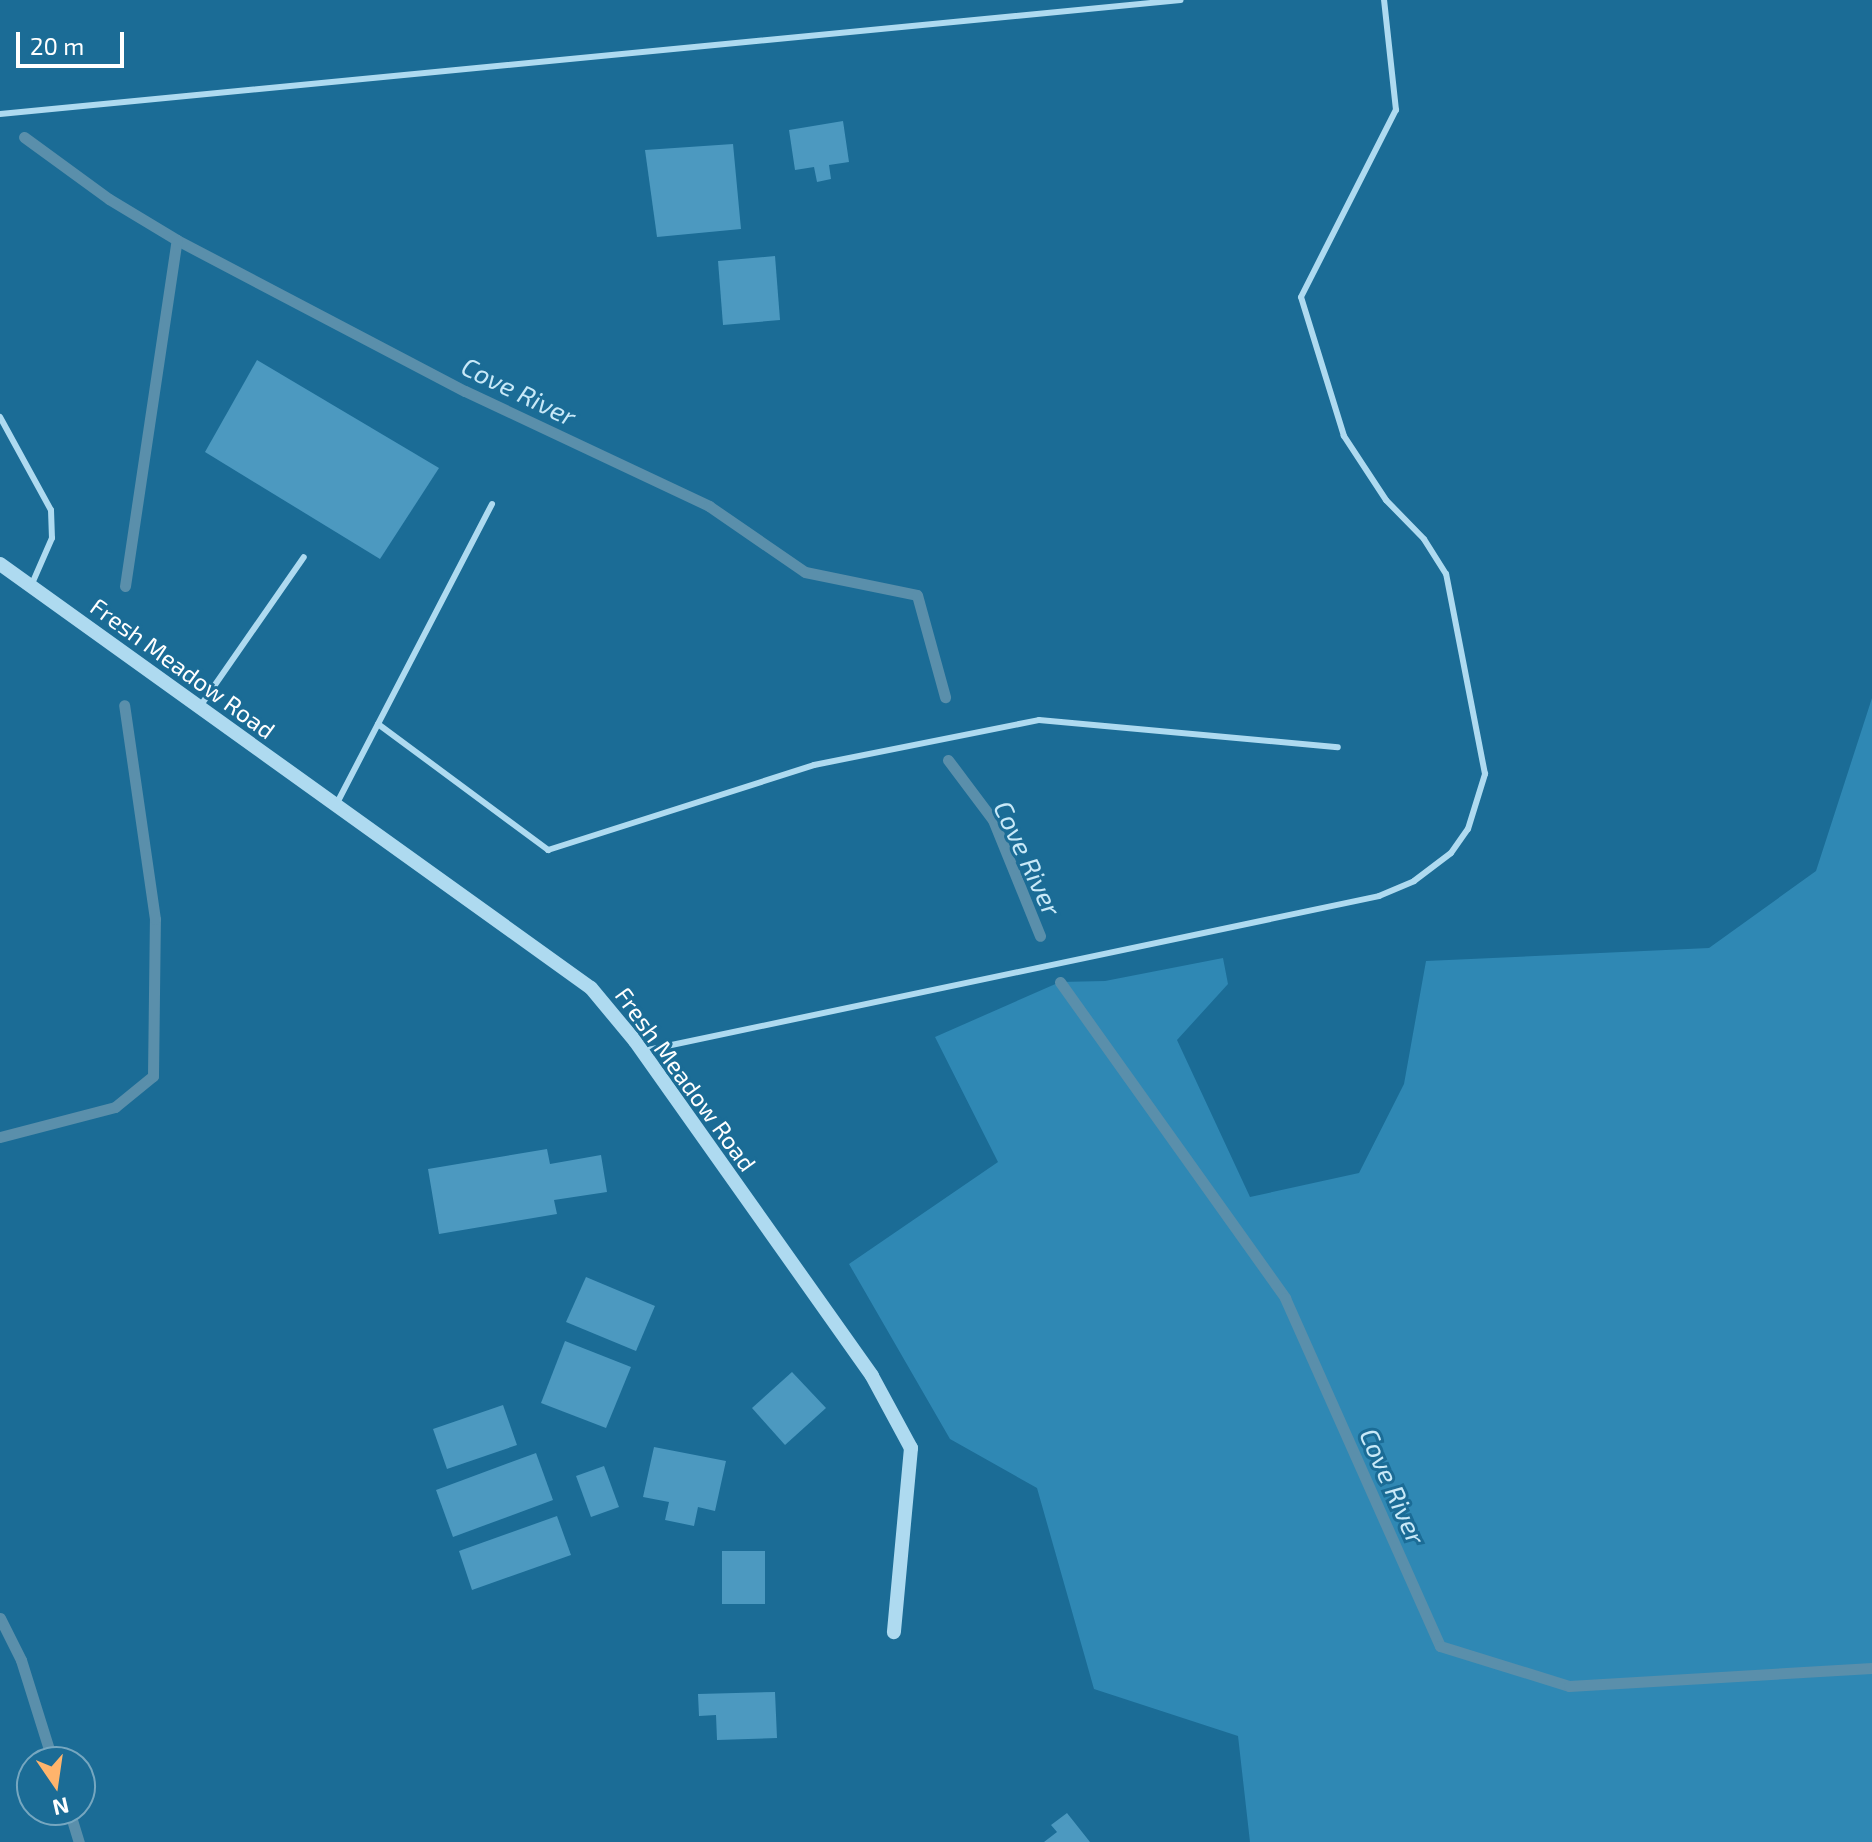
<!DOCTYPE html>
<html>
<head>
<meta charset="utf-8">
<style>
	body { margin:0 }
	#map { position:relative; width:1872px; height:1842px; overflow:hidden; background:#1b6c96; font-family:"Exo 2",sans-serif }
	div>[style] { position:absolute }
	[style*='--x'] { left:calc(var(--x)*1px); top:calc(var(--y)*1px); width:calc(var(--w)*1px); rotate:calc(var(--a)*1deg) }
	.green>* { inset:0; background:#2f88b4 }
	.stream>* { height:11px; margin:-5.5px; padding:0 5.5px; transform-origin:5.5px; border-radius:5.5px; background:#5a8fab }
	.building>* { inset:0; background:#4c99c0 }
	.service>* { height:6px; margin:-3px; padding:0 3px; transform-origin:3px; border-radius:3px; background:#aedaf0 }
	.tertiary>* { height:14px; margin:-7px; padding:0 7px; transform-origin:7px; border-radius:7px; background:#aedaf0 }
	span { translate:-50% -50%; white-space:nowrap; text-align:center; line-height:1.15; -webkit-text-stroke:6px #1b6c96; paint-order:stroke }
	.street-label { font-size:24px; color:#fff }
	.water-label { font-size:26px; color:#c8e9f8; font-style:italic }
	.north { position:absolute; left:16px; top:1746px; width:80px; height:80px; box-sizing:border-box; background:#1b6c96; border:2px solid #76a7c0; border-radius:50%; rotate:167deg; font-size:22px; font-weight:700; line-height:32px; text-align:center; color:#fff }
	.north::after { content:''; display:block; margin:auto; width:28px; height:36px; background:#ffb46c; clip-path:polygon(50% 0,100% 100%,50% 72%,0 100%) }
	.scale { position:absolute; left:16px; top:32px; width:108px; height:36px; box-sizing:border-box; border:4px solid #fff; border-top:0; padding-left:10px; font-size:24px; line-height:28px; white-space:nowrap; color:#fff; -webkit-text-stroke:6px #1b6c96; paint-order:stroke }
</style>
</head>
<body>
<div id="map">
	<div class="green">
		<div style="clip-path:polygon(1872px 698px,1872px 1842px,1250px 1842px,1238px 1736px,1094px 1689px,1037px 1488px,950px 1439px,849px 1264px,998px 1162px,935px 1037px,1060px 982px,1105px 981px,1223px 958px,1228px 984px,1177px 1040px,1250px 1197px,1359px 1173px,1404px 1084px,1426px 961px,1709px 948px,1816px 871px)"></div>
	</div>
	<div class="stream">
		<div style="--x:24;--y:137;--w:105;--a:36.1"></div>
		<div style="--x:109;--y:199;--w:79;--a:31.1"></div>
		<div style="--x:177;--y:240;--w:325;--a:27.7"></div>
		<div style="--x:465;--y:391;--w:270;--a:25.2"></div>
		<div style="--x:709;--y:506;--w:116;--a:34.5"></div>
		<div style="--x:805;--y:572;--w:114;--a:11.6"></div>
		<div style="--x:917;--y:595;--w:106;--a:74.6"></div>
		<div style="--x:125;--y:586;--w:350;--a:-81.5"></div>
		<div style="--x:948;--y:760;--w:75;--a:53.1"></div>
		<div style="--x:993;--y:820;--w:125;--a:67.9"></div>
		<div style="--x:1060;--y:982;--w:388;--a:54.5"></div>
		<div style="--x:1285;--y:1298;--w:381;--a:66"></div>
		<div style="--x:1440;--y:1646;--w:135;--a:17.2"></div>
		<div style="--x:1569;--y:1686;--w:304;--a:-3.4"></div>
		<div style="--x:0;--y:1137;--w:119;--a:-14.6"></div>
		<div style="--x:115;--y:1107;--w:49;--a:-39.2"></div>
		<div style="--x:153;--y:1076;--w:157;--a:-89.3"></div>
		<div style="--x:155;--y:919;--w:216;--a:-98.2"></div>
		<div style="--x:0;--y:1618;--w:47;--a:63.4"></div>
		<div style="--x:21;--y:1660;--w:107;--a:72.6"></div>
		<div style="--x:69;--y:1810;--w:34;--a:73"></div>
	</div>
	<div class="building">
		<div style="clip-path:polygon(843px 121px,849px 162px,829px 165px,831px 179px,817px 182px,814px 167px,795px 170px,789px 130px)"></div>
		<div style="clip-path:polygon(733px 144px,741px 229px,657px 237px,645px 150px)"></div>
		<div style="clip-path:polygon(775px 256px,780px 320px,723px 325px,718px 261px)"></div>
		<div style="clip-path:polygon(257px 360px,439px 468px,380px 559px,205px 452px)"></div>
		<div style="clip-path:polygon(547px 1149px,550px 1164px,601px 1155px,607px 1192px,554px 1200px,557px 1214px,439px 1234px,428px 1169px)"></div>
		<div style="clip-path:polygon(586px 1277px,655px 1306px,636px 1351px,566px 1322px)"></div>
		<div style="clip-path:polygon(565px 1341px,631px 1367px,606px 1428px,541px 1403px)"></div>
		<div style="clip-path:polygon(792px 1372px,826px 1408px,785px 1445px,752px 1408px)"></div>
		<div style="clip-path:polygon(503px 1405px,517px 1445px,447px 1469px,433px 1429px)"></div>
		<div style="clip-path:polygon(654px 1447px,726px 1461px,715px 1511px,698px 1507px,694px 1526px,665px 1520px,669px 1502px,643px 1497px)"></div>
		<div style="clip-path:polygon(536px 1453px,553px 1500px,453px 1537px,436px 1490px)"></div>
		<div style="clip-path:polygon(604px 1466px,619px 1507px,591px 1517px,576px 1476px)"></div>
		<div style="clip-path:polygon(557px 1516px,571px 1555px,472px 1590px,459px 1551px)"></div>
		<div style="clip-path:polygon(722px 1551px,765px 1551px,765px 1604px,722px 1604px)"></div>
		<div style="clip-path:polygon(775px 1692px,777px 1738px,717px 1740px,716px 1715px,699px 1716px,698px 1694px)"></div>
		<div style="clip-path:polygon(1067px 1813px,1090px 1842px,1044px 1842px,1057px 1832px,1051px 1825px)"></div>
	</div>
	<div class="service">
		<div style="--x:0;--y:114;--w:1186;--a:-5.51"></div>
		<div style="--x:0;--y:417;--w:106;--a:61.3"></div>
		<div style="--x:51;--y:510;--w:28;--a:88"></div>
		<div style="--x:52;--y:538;--w:52;--a:113.6"></div>
		<div style="--x:201;--y:705;--w:180;--a:-55.2"></div>
		<div style="--x:378;--y:724;--w:212;--a:36.5"></div>
		<div style="--x:548;--y:850;--w:279;--a:-17.7"></div>
		<div style="--x:814;--y:765;--w:229;--a:-11.3"></div>
		<div style="--x:1039;--y:720;--w:300;--a:5.2"></div>
		<div style="--x:336;--y:805;--w:339;--a:-62.6"></div>
		<div style="--x:643;--y:1051;--w:752;--a:-11.89"></div>
		<div style="--x:1379;--y:896;--w:38;--a:-23"></div>
		<div style="--x:1414;--y:881;--w:46;--a:-37.1"></div>
		<div style="--x:1451;--y:853;--w:29;--a:-55"></div>
		<div style="--x:1468;--y:829;--w:58;--a:-72.8"></div>
		<div style="--x:1485;--y:774;--w:204;--a:-101"></div>
		<div style="--x:1446;--y:574;--w:41;--a:-122.2"></div>
		<div style="--x:1424;--y:539;--w:54;--a:-134.3"></div>
		<div style="--x:1386;--y:500;--w:77;--a:-123.3"></div>
		<div style="--x:1344;--y:436;--w:145;--a:-107.2"></div>
		<div style="--x:1301;--y:297;--w:210;--a:-63.1"></div>
		<div style="--x:1396;--y:110;--w:111;--a:-96.2"></div>
	</div>
	<div class="tertiary">
		<div style="--x:0;--y:564;--w:727;--a:35.66"></div>
		<div style="--x:591;--y:988;--w:69;--a:50.3"></div>
		<div style="--x:635;--y:1041;--w:410;--a:54.7"></div>
		<div style="--x:872;--y:1376;--w:82;--a:61.6"></div>
		<div style="--x:911;--y:1448;--w:185;--a:95.3"></div>
	</div>
	<div class="street-label">
		<span style="left:183px;top:668px;rotate:36deg">Fresh Meadow Road</span>
		<span style="left:686px;top:1079px;rotate:54deg">Fresh Meadow Road</span>
	</div>
	<div class="water-label">
		<span style="left:519px;top:391px;rotate:26deg">Cove River</span>
		<span style="left:1028px;top:858px;rotate:65deg">Cove River</span>
		<span style="left:1393px;top:1486px;rotate:66deg">Cove River</span>
	</div>
	<div class="north">N</div>
	<div class="scale">20 m</div>
</div>
</body>
</html>
